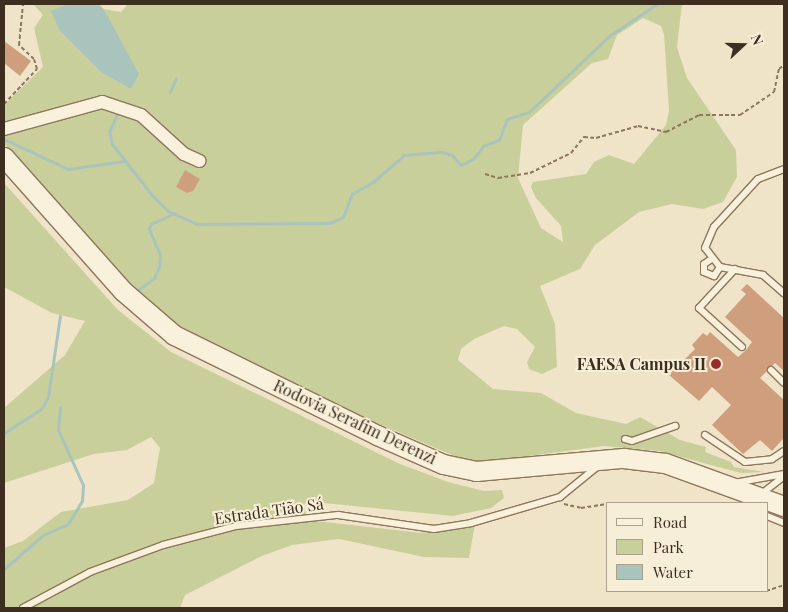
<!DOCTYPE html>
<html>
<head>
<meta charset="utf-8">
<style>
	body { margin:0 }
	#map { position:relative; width:788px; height:612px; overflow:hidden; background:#f0e4c8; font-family:"Playfair Display",serif }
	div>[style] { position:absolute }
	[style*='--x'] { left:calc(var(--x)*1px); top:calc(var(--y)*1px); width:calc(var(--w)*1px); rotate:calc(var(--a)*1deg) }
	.green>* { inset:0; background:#c9cf9b }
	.water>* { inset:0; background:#a9c4bc }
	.stream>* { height:3px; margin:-1.5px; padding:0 1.5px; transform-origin:1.5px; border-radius:1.5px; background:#a9c4bc }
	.building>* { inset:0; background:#cf9f7d }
	.path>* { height:2px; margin-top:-1px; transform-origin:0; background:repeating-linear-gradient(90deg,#8d765c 0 4px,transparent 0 6.5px) }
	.roads { filter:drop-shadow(1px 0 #8d765c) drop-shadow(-1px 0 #8d765c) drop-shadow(0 1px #8d765c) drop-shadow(0 -1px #8d765c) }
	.service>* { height:6px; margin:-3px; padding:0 3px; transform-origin:3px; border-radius:3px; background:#faf1dc }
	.minor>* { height:12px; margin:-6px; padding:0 6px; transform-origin:6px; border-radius:6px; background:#faf1dc }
	.secondary>* { height:19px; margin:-9.5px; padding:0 9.5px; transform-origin:9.5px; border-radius:9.5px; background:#faf1dc }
	.dots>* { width:14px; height:14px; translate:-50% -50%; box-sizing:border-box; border:2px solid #f7eed8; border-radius:50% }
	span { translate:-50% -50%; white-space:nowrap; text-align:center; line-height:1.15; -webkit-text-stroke:4px #f7eed8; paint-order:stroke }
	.poi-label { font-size:16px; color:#3d2e20; font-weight:700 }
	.right { translate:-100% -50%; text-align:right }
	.street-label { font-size:16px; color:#3d2e20 }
	.frame { position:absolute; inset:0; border:5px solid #3d2e20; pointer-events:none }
	.legend { position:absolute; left:606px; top:502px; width:162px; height:90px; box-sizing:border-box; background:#f7eed8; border:1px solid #ada18e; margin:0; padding:6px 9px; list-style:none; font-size:15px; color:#3d2e20 }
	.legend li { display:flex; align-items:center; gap:10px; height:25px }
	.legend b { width:25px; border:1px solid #ada18e }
	.north { position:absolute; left:718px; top:20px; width:50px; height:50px; -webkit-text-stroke:4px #f7eed8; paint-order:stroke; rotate:69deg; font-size:14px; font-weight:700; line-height:20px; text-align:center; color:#3d2e20 }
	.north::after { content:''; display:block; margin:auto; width:18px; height:22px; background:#3d2e20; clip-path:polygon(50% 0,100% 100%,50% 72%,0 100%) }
</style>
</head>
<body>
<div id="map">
	<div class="green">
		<div style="clip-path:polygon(evenodd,33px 4px,99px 4px,104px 9px,121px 12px,128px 4px,682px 4px,677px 47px,687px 78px,736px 150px,737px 177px,723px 202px,703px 209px,672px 204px,639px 212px,595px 245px,580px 269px,540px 286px,555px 324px,557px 367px,542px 374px,529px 369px,527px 362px,535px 347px,517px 329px,504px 326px,474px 339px,461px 349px,458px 360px,493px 389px,541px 393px,576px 413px,626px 424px,640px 417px,680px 440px,706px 447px,705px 452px,731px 462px,734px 467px,764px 472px,741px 473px,659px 451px,604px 446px,492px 461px,466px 461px,361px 416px,359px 419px,212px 346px,158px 314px,4px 144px,4px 105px,43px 67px,34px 28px,43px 15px,33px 4px,643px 18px,661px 26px,664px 34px,669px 111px,666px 125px,634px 164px,609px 155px,594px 162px,586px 174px,533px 182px,531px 187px,536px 198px,561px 226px,563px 242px,541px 228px,518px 178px,523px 125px,592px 63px,608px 59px,617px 35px,643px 18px)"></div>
		<div style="clip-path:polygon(4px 183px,118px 310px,171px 352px,400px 464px,448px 482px,484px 491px,502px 490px,504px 498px,491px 508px,453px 516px,314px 502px,303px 504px,308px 520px,421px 533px,475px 524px,469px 558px,424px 557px,339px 539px,292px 545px,262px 556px,185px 595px,180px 608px,4px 608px,4px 548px,23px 541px,61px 512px,128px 500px,154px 483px,160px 448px,151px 437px,127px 450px,94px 454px,4px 483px,4px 408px,65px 355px,85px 321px,52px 313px,4px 287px)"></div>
	</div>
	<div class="water">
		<div style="clip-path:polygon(68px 4px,98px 4px,106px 13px,139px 74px,131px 89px,101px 72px,60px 31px,51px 11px)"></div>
	</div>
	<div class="stream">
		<div style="--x:170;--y:92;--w:15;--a:-67"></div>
		<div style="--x:119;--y:110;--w:23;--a:115"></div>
		<div style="--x:109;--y:131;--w:13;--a:77"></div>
		<div style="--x:112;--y:144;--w:63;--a:52"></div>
		<div style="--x:151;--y:194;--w:24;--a:45"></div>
		<div style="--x:168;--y:211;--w:32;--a:24"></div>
		<div style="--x:197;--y:224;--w:133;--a:-0.4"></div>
		<div style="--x:330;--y:223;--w:14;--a:-25"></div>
		<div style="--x:343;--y:217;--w:25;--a:-69"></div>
		<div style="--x:352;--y:194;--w:24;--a:-30"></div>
		<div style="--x:373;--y:182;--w:41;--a:-41.1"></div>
		<div style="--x:404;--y:155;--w:38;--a:-5"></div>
		<div style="--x:442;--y:152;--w:10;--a:17"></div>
		<div style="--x:452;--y:155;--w:13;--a:48"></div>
		<div style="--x:461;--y:165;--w:13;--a:-27"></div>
		<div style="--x:473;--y:159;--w:16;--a:-52"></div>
		<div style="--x:483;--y:146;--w:17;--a:-21"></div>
		<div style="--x:499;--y:140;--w:22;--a:-69"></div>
		<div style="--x:507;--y:119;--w:23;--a:-18"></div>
		<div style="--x:529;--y:112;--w:110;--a:-43.5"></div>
		<div style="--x:609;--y:36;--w:58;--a:-33.7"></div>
		<div style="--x:4;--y:139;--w:71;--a:25.1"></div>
		<div style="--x:68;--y:169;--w:57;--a:-8.1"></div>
		<div style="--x:135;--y:292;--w:24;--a:-36"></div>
		<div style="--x:154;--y:278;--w:12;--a:-66"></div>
		<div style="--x:159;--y:267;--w:12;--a:-85"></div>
		<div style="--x:160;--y:255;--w:28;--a:-113"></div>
		<div style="--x:149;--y:229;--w:5;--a:-68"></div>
		<div style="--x:151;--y:224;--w:26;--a:-25"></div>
		<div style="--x:4;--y:433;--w:44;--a:-33"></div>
		<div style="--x:41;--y:409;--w:14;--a:-60"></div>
		<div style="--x:48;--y:397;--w:82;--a:-81.6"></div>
		<div style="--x:4;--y:569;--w:52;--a:-41.1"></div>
		<div style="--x:43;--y:535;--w:27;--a:-24"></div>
		<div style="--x:68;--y:524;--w:27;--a:-59"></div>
		<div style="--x:82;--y:501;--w:16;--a:-86"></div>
		<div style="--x:83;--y:485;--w:60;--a:-114.4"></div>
		<div style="--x:58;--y:430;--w:23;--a:-85"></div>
	</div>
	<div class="building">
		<div style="clip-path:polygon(4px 41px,31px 61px,20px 76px,4px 63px)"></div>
		<div style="clip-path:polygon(185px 170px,200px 179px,193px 191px,187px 193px,176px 187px)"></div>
		<div style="clip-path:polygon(747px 284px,784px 318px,784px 371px,775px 363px,760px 378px,784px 400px,784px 438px,772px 451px,760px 440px,743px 454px,712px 425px,731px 405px,712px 387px,699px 401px,669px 375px,695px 349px,692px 345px,703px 333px,707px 336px,710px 332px,738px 357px,746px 350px,752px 342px,725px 317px,746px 294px,741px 290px)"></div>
	</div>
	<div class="path">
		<div style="--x:4;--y:104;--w:48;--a:-46.7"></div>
		<div style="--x:37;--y:69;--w:10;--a:-107"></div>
		<div style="--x:34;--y:59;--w:21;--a:-137"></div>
		<div style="--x:19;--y:45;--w:41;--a:-84.4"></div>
		<div style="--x:485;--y:174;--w:14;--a:17"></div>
		<div style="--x:498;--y:178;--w:32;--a:-9"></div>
		<div style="--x:530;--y:173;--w:46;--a:-26"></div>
		<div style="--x:571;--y:153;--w:21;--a:-51"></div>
		<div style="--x:584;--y:137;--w:12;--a:5"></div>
		<div style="--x:596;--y:138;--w:44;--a:-15.9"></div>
		<div style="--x:638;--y:126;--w:29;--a:12"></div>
		<div style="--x:666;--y:132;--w:37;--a:-27"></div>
		<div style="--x:699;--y:115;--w:41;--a:0"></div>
		<div style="--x:740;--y:115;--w:41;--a:-34.1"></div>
		<div style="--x:774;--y:92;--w:24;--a:-78"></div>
		<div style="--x:779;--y:69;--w:6;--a:-39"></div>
		<div style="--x:612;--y:503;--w:1;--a:0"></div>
		<div style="--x:564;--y:504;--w:17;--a:13"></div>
		<div style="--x:581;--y:508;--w:26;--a:-9"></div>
		<div style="--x:766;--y:591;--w:19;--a:-18"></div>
	</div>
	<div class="roads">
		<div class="service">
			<div style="--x:710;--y:260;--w:7;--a:146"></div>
			<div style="--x:704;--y:264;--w:8;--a:90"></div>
			<div style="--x:704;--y:272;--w:11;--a:22"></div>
			<div style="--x:714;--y:276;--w:11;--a:-56"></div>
			<div style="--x:720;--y:267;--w:24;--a:-128"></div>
			<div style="--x:705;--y:248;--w:23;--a:-67"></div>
			<div style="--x:714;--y:227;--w:65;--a:-47.5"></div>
			<div style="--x:758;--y:179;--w:28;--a:-21"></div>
			<div style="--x:720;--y:267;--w:44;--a:10.5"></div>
			<div style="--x:763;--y:275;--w:28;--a:41"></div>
			<div style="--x:735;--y:269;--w:53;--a:132.7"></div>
			<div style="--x:699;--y:308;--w:58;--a:42.2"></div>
			<div style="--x:771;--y:370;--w:18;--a:45"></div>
			<div style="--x:705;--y:435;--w:48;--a:34"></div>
			<div style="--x:745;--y:462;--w:27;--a:-6"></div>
			<div style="--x:772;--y:459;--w:14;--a:-34"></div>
			<div style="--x:625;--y:439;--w:7;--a:16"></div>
			<div style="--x:632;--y:441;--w:46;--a:-19.2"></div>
			<div style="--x:734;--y:483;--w:51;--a:-10.2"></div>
			<div style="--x:760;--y:495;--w:31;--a:-38"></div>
			<div style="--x:767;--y:516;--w:18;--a:22"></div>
			<div style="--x:23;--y:608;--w:76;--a:-28.2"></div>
			<div style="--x:90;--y:572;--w:78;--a:-20.3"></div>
			<div style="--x:163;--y:545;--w:75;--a:-14.6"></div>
			<div style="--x:236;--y:526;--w:103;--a:-6.2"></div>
			<div style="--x:338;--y:515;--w:97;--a:8.3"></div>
			<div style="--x:434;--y:529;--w:37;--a:-9"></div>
			<div style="--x:471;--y:523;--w:93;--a:-16.3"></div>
			<div style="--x:560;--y:497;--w:49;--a:-39.2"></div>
		</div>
		<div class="minor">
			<div style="--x:4;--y:129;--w:102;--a:-15.4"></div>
			<div style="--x:102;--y:102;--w:41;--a:18.4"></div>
			<div style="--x:141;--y:115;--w:58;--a:42.2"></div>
			<div style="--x:184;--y:154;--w:17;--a:24"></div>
		</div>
		<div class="secondary">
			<div style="--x:4;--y:157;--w:179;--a:48.4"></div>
			<div style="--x:123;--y:291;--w:67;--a:40.8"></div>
			<div style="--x:174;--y:335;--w:226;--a:26.2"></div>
			<div style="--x:377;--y:435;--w:72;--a:23.7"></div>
			<div style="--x:443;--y:464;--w:34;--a:12"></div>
			<div style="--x:476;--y:471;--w:148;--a:-5.1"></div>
			<div style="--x:623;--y:458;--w:42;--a:6.8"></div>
			<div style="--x:665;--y:463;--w:127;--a:19.9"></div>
		</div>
	</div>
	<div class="dots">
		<div style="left:716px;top:364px;background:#9e2a2b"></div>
	</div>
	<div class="poi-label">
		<span class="right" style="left:706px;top:364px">FAESA Campus II</span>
	</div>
	<div class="street-label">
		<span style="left:355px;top:422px;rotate:25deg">Rodovia Serafim Derenzi</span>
		<span style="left:269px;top:511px;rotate:-8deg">Estrada Tião Sá</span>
	</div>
	<div class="frame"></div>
	<ul class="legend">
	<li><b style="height:6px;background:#faf1dc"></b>Road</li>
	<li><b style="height:14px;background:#c9cf9b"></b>Park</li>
	<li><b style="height:14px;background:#a9c4bc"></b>Water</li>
	</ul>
	<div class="north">N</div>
</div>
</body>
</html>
